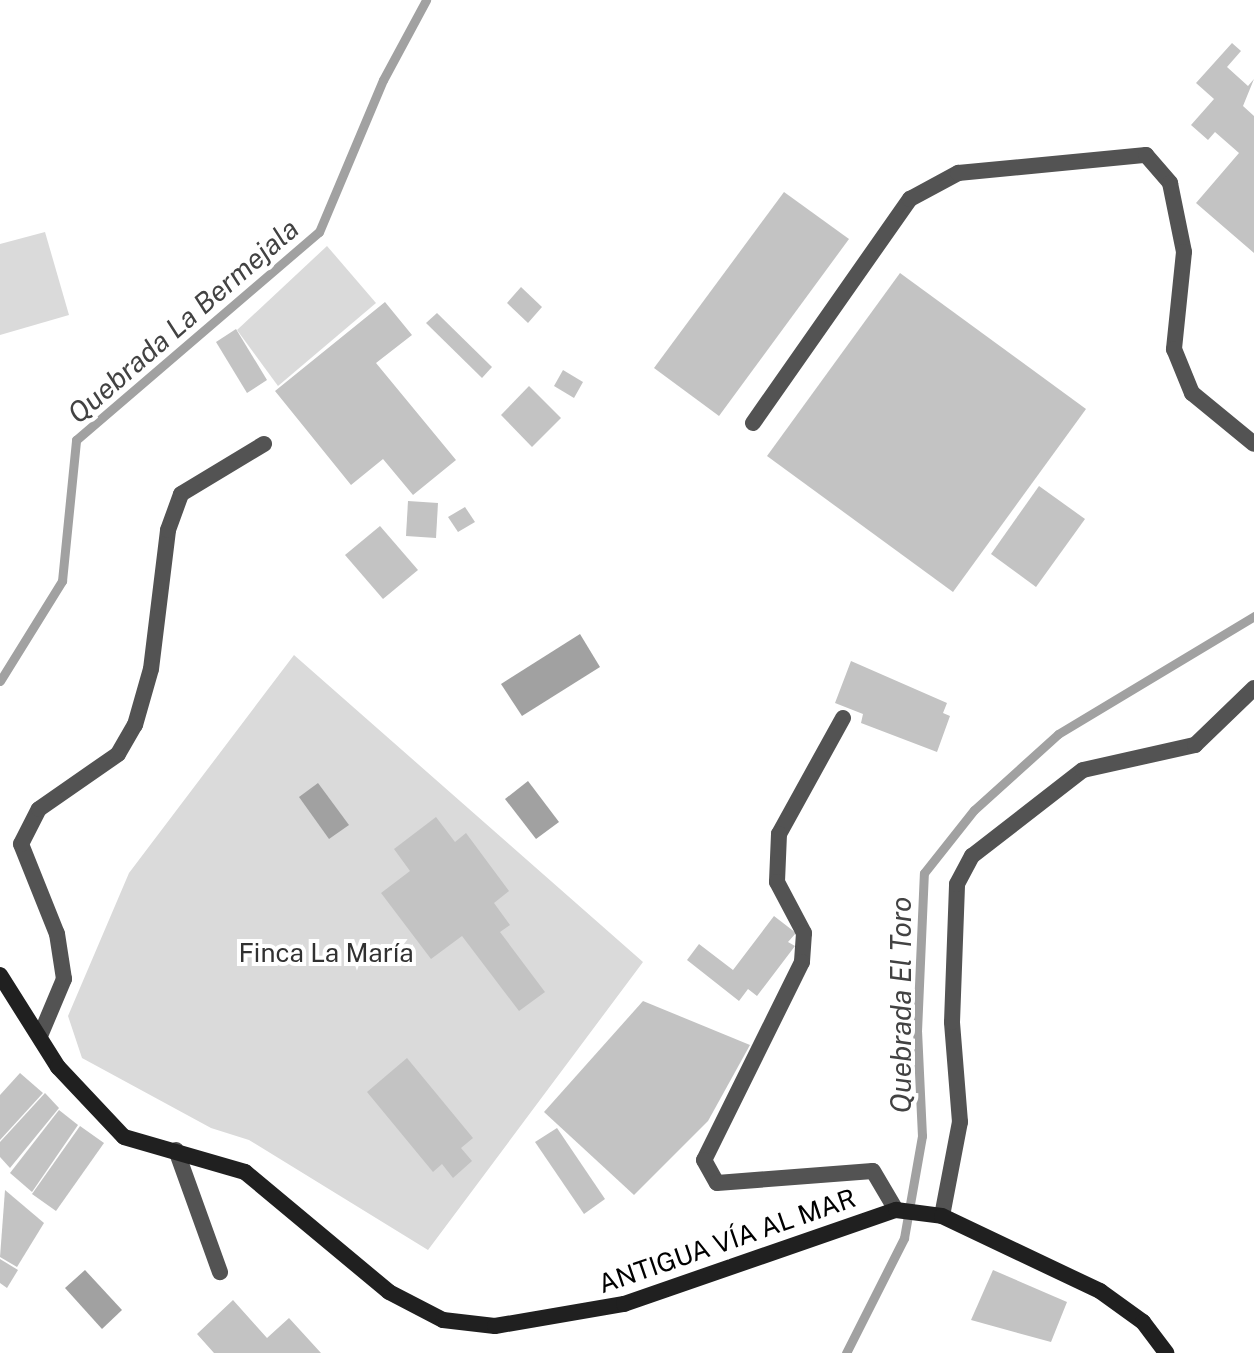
<!DOCTYPE html>
<html>
<head>
<meta charset="utf-8">
<style>
	body { margin:0 }
	#map { position:relative; width:1254px; height:1353px; overflow:hidden; background:#fff; font-family:"Public Sans",sans-serif }
	div>[style] { position:absolute }
	[style*='--x'] { left:calc(var(--x)*1px); top:calc(var(--y)*1px); width:calc(var(--w)*1px); rotate:calc(var(--a)*1deg) }
	.green>* { inset:0; background:#dadada }
	.water>* { inset:0; background:#a1a1a1 }
	.stream>* { height:9px; margin:-4.5px; padding:0 4.5px; transform-origin:4.5px; border-radius:4.5px; background:#a1a1a1 }
	.building>* { inset:0; background:#c3c3c3 }
	.lane>* { height:16px; margin:-8px; padding:0 8px; transform-origin:8px; border-radius:8px; background:#535353 }
	.secondary>* { height:16px; margin:-8px; padding:0 8px; transform-origin:8px; border-radius:8px; background:#202020 }
	span { translate:-50% -50%; white-space:nowrap; text-align:center; line-height:1.15; -webkit-text-stroke:8px #fff; paint-order:stroke }
	.park-label { font-size:26px; color:#313131 }
	.street-label { font-size:26px; color:#000 }
	.water-label { font-size:28px; color:#424242; font-style:italic }
</style>
</head>
<body>
<div id="map">
	<div class="green">
		<div style="clip-path:polygon(45px 232px,69px 315px,0 335px,0 244px)"></div>
		<div style="clip-path:polygon(327px 246px,376px 303px,278px 386px,237px 330px)"></div>
		<div style="clip-path:polygon(294px 655px,643px 962px,428px 1250px,249px 1140px,211px 1128px,82px 1058px,68px 1016px,129px 873px)"></div>
	</div>
	<div class="water">
		<div style="clip-path:polygon(580px 634px,600px 667px,522px 716px,501px 684px)"></div>
		<div style="clip-path:polygon(528px 781px,559px 822px,536px 839px,505px 799px)"></div>
		<div style="clip-path:polygon(318px 783px,349px 825px,329px 839px,299px 797px)"></div>
		<div style="clip-path:polygon(85px 1270px,122px 1310px,102px 1329px,65px 1288px)"></div>
	</div>
	<div class="stream">
		<div style="--x:0;--y:681;--w:118;--a:-58.2"></div>
		<div style="--x:62;--y:581;--w:142;--a:-84.3"></div>
		<div style="--x:76;--y:440;--w:320;--a:-40.6"></div>
		<div style="--x:319;--y:232;--w:165;--a:-67.2"></div>
		<div style="--x:383;--y:80;--w:91;--a:-61.7"></div>
		<div style="--x:846;--y:1353;--w:129;--a:-63.2"></div>
		<div style="--x:904;--y:1238;--w:104;--a:-80"></div>
		<div style="--x:922;--y:1136;--w:105;--a:-92.7"></div>
		<div style="--x:917;--y:1031;--w:158;--a:-87.5"></div>
		<div style="--x:924;--y:873;--w:80;--a:-51.6"></div>
		<div style="--x:974;--y:810;--w:113;--a:-42.1"></div>
		<div style="--x:1058;--y:734;--w:229;--a:-31"></div>
	</div>
	<div class="building">
		<div style="clip-path:polygon(1232px 43px,1241px 51px,1227px 67px,1248px 86px,1254px 79px,1243px 106px,1254px 116px,1254px 253px,1196px 203px,1239px 153px,1215px 132px,1208px 140px,1191px 125px,1214px 99px,1196px 83px)"></div>
		<div style="clip-path:polygon(784px 192px,849px 239px,719px 416px,654px 368px)"></div>
		<div style="clip-path:polygon(900px 273px,1086px 409px,953px 592px,767px 456px)"></div>
		<div style="clip-path:polygon(521px 287px,542px 307px,528px 323px,507px 303px)"></div>
		<div style="clip-path:polygon(385px 302px,412px 335px,376px 363px,456px 460px,413px 495px,383px 459px,351px 485px,275px 391px)"></div>
		<div style="clip-path:polygon(437px 313px,492px 367px,482px 378px,426px 323px)"></div>
		<div style="clip-path:polygon(236px 329px,267px 380px,247px 393px,216px 342px)"></div>
		<div style="clip-path:polygon(563px 370px,583px 382px,574px 398px,554px 386px)"></div>
		<div style="clip-path:polygon(529px 386px,561px 418px,532px 447px,501px 415px)"></div>
		<div style="clip-path:polygon(1039px 486px,1085px 519px,1036px 587px,991px 554px)"></div>
		<div style="clip-path:polygon(408px 501px,438px 503px,436px 538px,406px 536px)"></div>
		<div style="clip-path:polygon(465px 507px,475px 522px,458px 532px,448px 517px)"></div>
		<div style="clip-path:polygon(380px 526px,418px 570px,383px 599px,345px 555px)"></div>
		<div style="clip-path:polygon(851px 661px,947px 703px,943px 713px,950px 716px,937px 752px,861px 723px,863px 714px,835px 703px)"></div>
		<div style="clip-path:polygon(436px 817px,455px 842px,466px 833px,509px 891px,494px 903px,510px 925px,500px 932px,545px 992px,519px 1011px,462px 936px,431px 959px,381px 893px,410px 871px,394px 849px)"></div>
		<div style="clip-path:polygon(774px 916px,796px 933px,788px 942px,795px 946px,757px 996px,748px 989px,739px 1001px,687px 960px,699px 944px,733px 970px)"></div>
		<div style="clip-path:polygon(643px 1001px,750px 1045px,708px 1121px,634px 1195px,544px 1112px)"></div>
		<div style="clip-path:polygon(407px 1058px,473px 1138px,461px 1148px,472px 1161px,453px 1178px,442px 1164px,433px 1172px,367px 1092px)"></div>
		<div style="clip-path:polygon(20px 1073px,43px 1093px,0 1140px,0 1095px)"></div>
		<div style="clip-path:polygon(45px 1093px,59px 1108px,10px 1168px,0 1157px,0 1142px)"></div>
		<div style="clip-path:polygon(59px 1110px,78px 1125px,32px 1192px,10px 1173px)"></div>
		<div style="clip-path:polygon(80px 1126px,104px 1143px,56px 1211px,32px 1194px)"></div>
		<div style="clip-path:polygon(557px 1128px,605px 1199px,584px 1214px,535px 1142px)"></div>
		<div style="clip-path:polygon(5px 1190px,44px 1223px,17px 1267px,0 1257px)"></div>
		<div style="clip-path:polygon(0 1259px,18px 1270px,7px 1288px,0 1283px)"></div>
		<div style="clip-path:polygon(993px 1270px,1067px 1302px,1051px 1342px,971px 1320px)"></div>
		<div style="clip-path:polygon(233px 1300px,267px 1338px,289px 1318px,321px 1353px,214px 1353px,197px 1334px)"></div>
	</div>
	<div class="lane">
		<div style="--x:753;--y:423;--w:274;--a:-55"></div>
		<div style="--x:910;--y:199;--w:55;--a:-28.4"></div>
		<div style="--x:958;--y:173;--w:189;--a:-5.5"></div>
		<div style="--x:1146;--y:155;--w:37;--a:49"></div>
		<div style="--x:1170;--y:183;--w:70;--a:78.5"></div>
		<div style="--x:1184;--y:252;--w:98;--a:95.9"></div>
		<div style="--x:1174;--y:349;--w:48;--a:67.8"></div>
		<div style="--x:1192;--y:393;--w:80;--a:39.4"></div>
		<div style="--x:843;--y:718;--w:132;--a:118.9"></div>
		<div style="--x:779;--y:834;--w:48;--a:92.4"></div>
		<div style="--x:777;--y:882;--w:58;--a:62.1"></div>
		<div style="--x:804;--y:933;--w:29;--a:94"></div>
		<div style="--x:802;--y:962;--w:221;--a:116.3"></div>
		<div style="--x:704;--y:1160;--w:26;--a:61"></div>
		<div style="--x:717;--y:1183;--w:156;--a:-4.4"></div>
		<div style="--x:873;--y:1171;--w:45;--a:59.5"></div>
		<div style="--x:40;--y:1036;--w:62;--a:-67.2"></div>
		<div style="--x:64;--y:979;--w:46;--a:-98.8"></div>
		<div style="--x:57;--y:934;--w:97;--a:-111.8"></div>
		<div style="--x:21;--y:844;--w:39;--a:-63"></div>
		<div style="--x:39;--y:809;--w:96;--a:-34.8"></div>
		<div style="--x:118;--y:754;--w:34;--a:-60"></div>
		<div style="--x:135;--y:725;--w:58;--a:-74.1"></div>
		<div style="--x:151;--y:669;--w:140;--a:-83"></div>
		<div style="--x:168;--y:530;--w:38;--a:-70"></div>
		<div style="--x:181;--y:494;--w:97;--a:-31.1"></div>
		<div style="--x:176;--y:1150;--w:130;--a:70.2"></div>
		<div style="--x:942;--y:1216;--w:96;--a:-79.2"></div>
		<div style="--x:960;--y:1122;--w:100;--a:-94.6"></div>
		<div style="--x:952;--y:1022;--w:138;--a:-87.9"></div>
		<div style="--x:957;--y:884;--w:32;--a:-62"></div>
		<div style="--x:972;--y:856;--w:140;--a:-37.8"></div>
		<div style="--x:1083;--y:770;--w:115;--a:-12.6"></div>
		<div style="--x:1195;--y:745;--w:82;--a:-44"></div>
	</div>
	<div class="secondary">
		<div style="--x:0;--y:975;--w:109;--a:57.8"></div>
		<div style="--x:58;--y:1067;--w:96;--a:46.7"></div>
		<div style="--x:124;--y:1137;--w:126;--a:16.1"></div>
		<div style="--x:245;--y:1172;--w:187;--a:39.8"></div>
		<div style="--x:389;--y:1292;--w:61;--a:27.4"></div>
		<div style="--x:443;--y:1320;--w:52;--a:6.6"></div>
		<div style="--x:495;--y:1326;--w:131;--a:-9.7"></div>
		<div style="--x:624;--y:1304;--w:288;--a:-19.1"></div>
		<div style="--x:896;--y:1210;--w:46;--a:7.4"></div>
		<div style="--x:942;--y:1216;--w:175;--a:25.4"></div>
		<div style="--x:1100;--y:1291;--w:53;--a:35.8"></div>
		<div style="--x:1143;--y:1322;--w:39;--a:53"></div>
	</div>
	<div class="park-label">
		<span style="left:326px;top:953px">Finca La María</span>
	</div>
	<div class="street-label">
		<span style="left:727px;top:1241px;rotate:-19deg">ANTIGUA VÍA AL MAR</span>
	</div>
	<div class="water-label">
		<span style="left:183px;top:321px;rotate:-41deg">Quebrada La Bermejala</span>
		<span style="left:901px;top:1005px;rotate:-90deg">Quebrada El Toro</span>
	</div>
</div>
</body>
</html>
